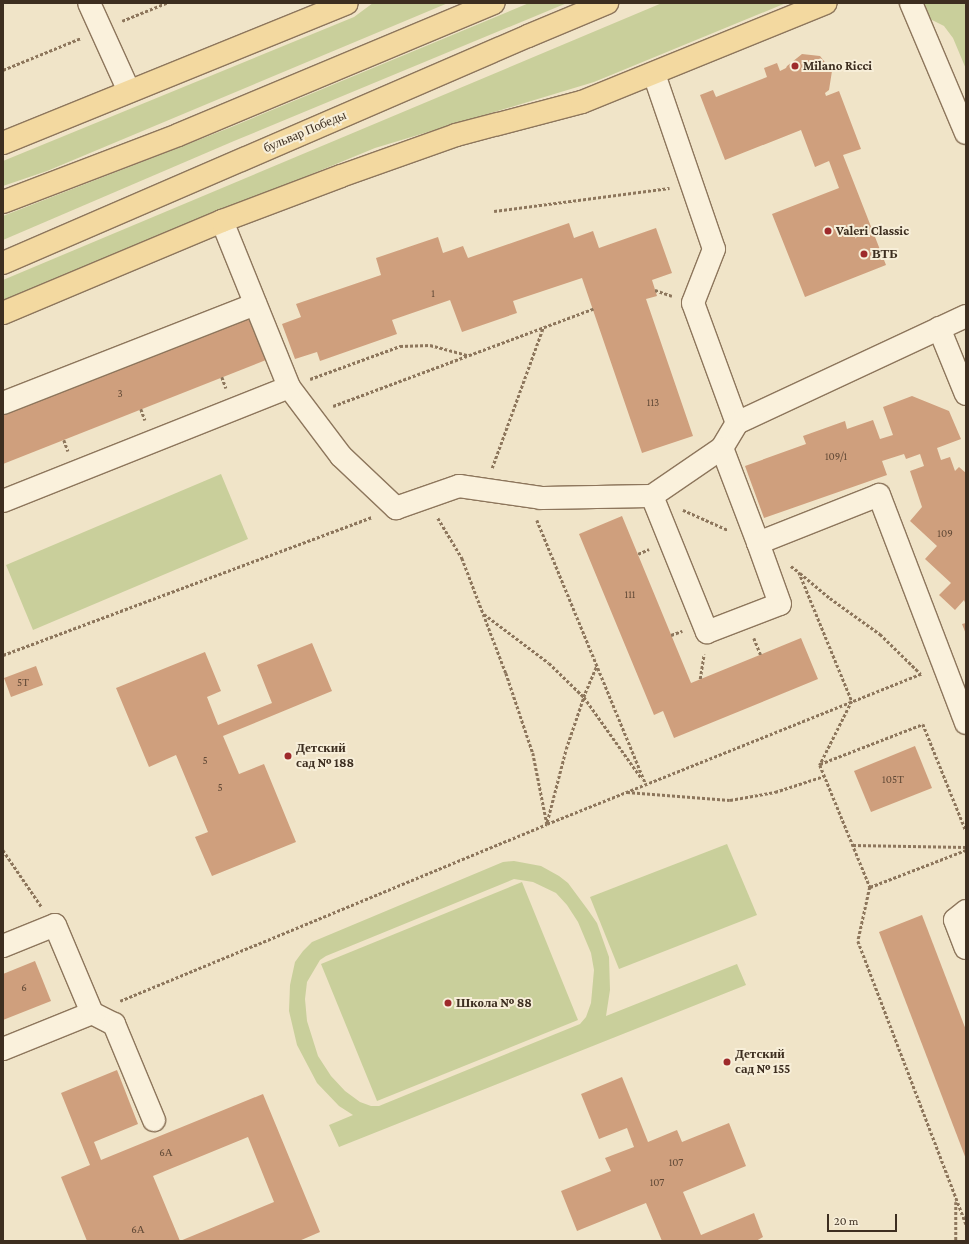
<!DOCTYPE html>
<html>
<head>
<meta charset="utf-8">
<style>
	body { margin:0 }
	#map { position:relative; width:969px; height:1244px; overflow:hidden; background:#f0e4c8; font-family:"Crimson Pro",serif }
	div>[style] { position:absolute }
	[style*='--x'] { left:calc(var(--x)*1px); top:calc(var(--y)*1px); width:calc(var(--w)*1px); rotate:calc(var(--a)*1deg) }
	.green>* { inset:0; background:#c9cf9b }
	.building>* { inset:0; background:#cf9f7d }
	.path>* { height:2.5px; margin-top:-1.25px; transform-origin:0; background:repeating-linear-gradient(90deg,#8d765c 0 3px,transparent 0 5px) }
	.roads { filter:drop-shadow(1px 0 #8d765c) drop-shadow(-1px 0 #8d765c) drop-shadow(0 1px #8d765c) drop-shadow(0 -1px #8d765c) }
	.minor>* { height:22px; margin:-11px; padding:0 11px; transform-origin:11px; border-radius:11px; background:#faf1dc }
	.major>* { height:22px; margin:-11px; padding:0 11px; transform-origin:11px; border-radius:11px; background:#f3d9a0 }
	.dots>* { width:11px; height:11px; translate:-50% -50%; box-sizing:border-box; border:2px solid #f7eed8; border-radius:50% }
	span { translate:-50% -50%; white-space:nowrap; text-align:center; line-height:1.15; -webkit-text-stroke:4px #f7eed8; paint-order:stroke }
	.number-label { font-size:11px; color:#624a37 }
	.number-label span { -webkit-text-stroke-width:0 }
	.poi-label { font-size:13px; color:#3d2e20; font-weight:700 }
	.left { translate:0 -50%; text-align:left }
	.street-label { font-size:13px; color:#3d2e20 }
	.frame { position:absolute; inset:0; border:4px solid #3d2e20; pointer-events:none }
	.scale { position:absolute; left:827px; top:1214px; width:70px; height:18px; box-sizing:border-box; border:2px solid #3d2e20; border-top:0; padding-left:5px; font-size:12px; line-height:14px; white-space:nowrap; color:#3d2e20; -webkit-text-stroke:3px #f7eed8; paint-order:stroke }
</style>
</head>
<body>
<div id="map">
	<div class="green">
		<div style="clip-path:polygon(373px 3px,448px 3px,47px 171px,3px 186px,3px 161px,354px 17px)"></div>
		<div style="clip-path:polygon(529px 3px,567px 3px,234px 141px,3px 240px,3px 216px,229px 128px)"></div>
		<div style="clip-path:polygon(662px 3px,786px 3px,594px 82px,375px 148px,3px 301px,3px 280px)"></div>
		<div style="clip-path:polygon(923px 3px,966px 3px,966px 69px,953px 38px,944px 26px,924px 16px,921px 6px)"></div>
		<div style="clip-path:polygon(221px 474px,248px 539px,33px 630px,6px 565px)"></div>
		<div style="clip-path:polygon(727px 844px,757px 915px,619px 969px,590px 897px)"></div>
		<div style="clip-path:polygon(evenodd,514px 861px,541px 866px,559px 876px,568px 883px,588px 910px,597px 923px,609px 957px,610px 990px,606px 1016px,737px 964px,746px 985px,339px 1147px,329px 1125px,353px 1115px,339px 1106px,317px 1083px,297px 1045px,289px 1011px,290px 985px,295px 962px,303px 951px,312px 942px,503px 862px,514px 861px,514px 879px,533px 882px,556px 893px,567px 905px,578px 922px,591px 953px,594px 970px,591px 1003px,586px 1017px,580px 1024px,379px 1106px,371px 1106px,360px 1102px,345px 1091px,331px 1076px,318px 1056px,307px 1021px,305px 999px,307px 982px,320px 960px,326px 956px,514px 879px)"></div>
		<div style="clip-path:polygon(522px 882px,578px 1020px,377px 1101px,321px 964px)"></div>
	</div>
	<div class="building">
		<div style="clip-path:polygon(802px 54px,820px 56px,832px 71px,829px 90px,825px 93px,826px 96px,839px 91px,861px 149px,843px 155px,886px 265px,805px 297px,772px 214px,839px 188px,829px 161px,815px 167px,801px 130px,725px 160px,700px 95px,713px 90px,716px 97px,767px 77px,764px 68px,777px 63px,780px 71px,786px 68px,787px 66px)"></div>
		<div style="clip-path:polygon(569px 223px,574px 238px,593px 231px,599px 248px,656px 228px,672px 273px,652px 280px,657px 296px,646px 299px,693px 436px,642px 453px,582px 278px,513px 301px,517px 313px,462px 332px,450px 300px,392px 320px,397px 334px,320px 361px,317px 352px,295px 359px,282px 324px,301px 317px,296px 304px,381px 275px,376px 258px,438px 237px,443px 253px,463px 246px,468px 258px)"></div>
		<div style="clip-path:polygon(249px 318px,266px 360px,3px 464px,3px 415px)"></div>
		<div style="clip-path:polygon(912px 396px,949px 411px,961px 439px,937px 448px,941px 460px,950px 457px,955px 471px,959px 467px,966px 473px,966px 605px,964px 600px,955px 610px,939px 595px,951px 583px,925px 559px,937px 546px,910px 521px,922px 507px,910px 471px,924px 466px,920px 454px,906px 459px,904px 454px,882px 461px,887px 475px,764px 518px,745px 466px,806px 444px,803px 436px,845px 421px,847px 429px,873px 420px,880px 439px,893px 435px,883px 407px)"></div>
		<div style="clip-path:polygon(622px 516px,691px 683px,801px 638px,818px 679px,674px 738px,663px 711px,654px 715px,579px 534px)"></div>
		<div style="clip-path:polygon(966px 623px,966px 634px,962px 624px)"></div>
		<div style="clip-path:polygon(312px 643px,332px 691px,223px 736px,239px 774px,264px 764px,296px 842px,212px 876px,195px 837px,208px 832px,176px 755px,149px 767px,116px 688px,205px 652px,221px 691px,207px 697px,218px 725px,272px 703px,257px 665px)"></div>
		<div style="clip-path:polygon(36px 666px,43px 685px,11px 697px,4px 678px)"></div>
		<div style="clip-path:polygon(915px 746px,932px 788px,871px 812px,854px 771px)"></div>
		<div style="clip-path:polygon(922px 915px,966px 1030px,966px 1159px,879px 932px)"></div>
		<div style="clip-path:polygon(35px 961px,51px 1001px,3px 1020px,3px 974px)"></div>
		<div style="clip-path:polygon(evenodd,117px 1070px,138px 1124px,94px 1142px,101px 1160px,263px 1094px,320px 1232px,299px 1241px,87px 1241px,61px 1177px,90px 1165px,61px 1093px,117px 1070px,248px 1137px,274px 1202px,180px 1241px,153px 1176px,248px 1137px)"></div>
		<div style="clip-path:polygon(622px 1077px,648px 1142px,677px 1130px,682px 1142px,729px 1123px,746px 1166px,683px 1192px,701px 1235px,754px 1213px,763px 1237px,756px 1241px,662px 1241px,646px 1203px,577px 1231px,561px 1191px,611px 1171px,605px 1158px,634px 1147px,627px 1128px,599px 1139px,581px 1094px)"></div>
	</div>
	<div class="path">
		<div style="--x:122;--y:21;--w:48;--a:-22.2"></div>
		<div style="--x:3;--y:70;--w:84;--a:-22.3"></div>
		<div style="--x:494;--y:211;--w:177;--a:-7.5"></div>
		<div style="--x:655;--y:290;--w:18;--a:19"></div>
		<div style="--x:222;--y:377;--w:12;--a:70"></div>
		<div style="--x:310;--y:379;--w:96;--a:-20.1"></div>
		<div style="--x:400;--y:346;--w:30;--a:-2"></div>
		<div style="--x:430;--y:345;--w:39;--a:15"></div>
		<div style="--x:333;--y:406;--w:278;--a:-20.5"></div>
		<div style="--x:141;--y:409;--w:12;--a:70"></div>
		<div style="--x:64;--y:440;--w:12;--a:70"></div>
		<div style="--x:492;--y:468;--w:149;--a:-70"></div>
		<div style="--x:683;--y:510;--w:49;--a:24"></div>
		<div style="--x:438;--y:518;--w:47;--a:59"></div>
		<div style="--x:462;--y:558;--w:123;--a:69.1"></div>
		<div style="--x:506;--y:673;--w:84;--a:71.4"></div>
		<div style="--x:533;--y:753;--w:72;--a:78.8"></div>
		<div style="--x:537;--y:520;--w:286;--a:67.6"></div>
		<div style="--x:638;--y:554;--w:12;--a:-24"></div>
		<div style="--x:791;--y:566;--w:10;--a:37"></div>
		<div style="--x:799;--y:572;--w:139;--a:67.7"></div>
		<div style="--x:852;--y:701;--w:72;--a:116.6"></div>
		<div style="--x:820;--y:765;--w:132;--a:67.7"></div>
		<div style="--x:870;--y:887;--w:103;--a:-21.1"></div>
		<div style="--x:800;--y:573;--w:39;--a:40"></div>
		<div style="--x:830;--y:598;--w:62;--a:35.8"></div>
		<div style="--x:880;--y:634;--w:57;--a:44.3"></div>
		<div style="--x:484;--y:614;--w:81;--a:37"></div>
		<div style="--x:549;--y:663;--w:49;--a:44.2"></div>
		<div style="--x:584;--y:697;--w:100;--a:54.7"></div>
		<div style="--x:671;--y:635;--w:12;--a:-20"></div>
		<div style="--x:754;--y:638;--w:18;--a:68"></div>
		<div style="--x:3;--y:655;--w:394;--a:-20.5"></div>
		<div style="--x:700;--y:679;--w:25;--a:-81"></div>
		<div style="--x:820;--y:764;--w:110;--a:-21.2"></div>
		<div style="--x:923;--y:724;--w:115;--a:68.1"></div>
		<div style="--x:627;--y:792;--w:103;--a:4.4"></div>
		<div style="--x:730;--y:800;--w:46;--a:-10.1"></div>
		<div style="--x:775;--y:792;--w:52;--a:-18.1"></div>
		<div style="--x:547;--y:822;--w:75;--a:-75.4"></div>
		<div style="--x:566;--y:749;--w:59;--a:-71.3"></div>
		<div style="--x:585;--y:693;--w:30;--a:-67"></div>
		<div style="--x:853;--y:845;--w:113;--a:1"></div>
		<div style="--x:3;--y:850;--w:68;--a:55.8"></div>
		<div style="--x:870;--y:887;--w:55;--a:102.5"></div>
		<div style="--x:858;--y:941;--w:303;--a:69.1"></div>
		<div style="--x:120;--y:1001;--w:462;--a:-22.5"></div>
		<div style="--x:547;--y:824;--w:404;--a:-21.9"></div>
		<div style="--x:956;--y:1202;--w:39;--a:90"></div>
	</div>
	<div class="roads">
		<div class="minor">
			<div style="--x:89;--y:3;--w:97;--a:65.6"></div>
			<div style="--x:911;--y:3;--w:141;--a:67.1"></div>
			<div style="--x:654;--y:74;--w:185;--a:71.1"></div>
			<div style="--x:714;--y:249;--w:58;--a:111.3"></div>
			<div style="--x:693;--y:303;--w:128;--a:69.9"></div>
			<div style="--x:222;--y:221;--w:179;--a:68"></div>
			<div style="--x:289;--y:387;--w:86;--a:53"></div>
			<div style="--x:341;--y:456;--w:76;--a:43.4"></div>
			<div style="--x:396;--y:508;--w:67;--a:-19.2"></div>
			<div style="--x:459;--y:486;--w:83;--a:8.3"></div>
			<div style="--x:541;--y:498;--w:111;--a:-1"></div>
			<div style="--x:966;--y:316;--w:253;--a:155"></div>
			<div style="--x:737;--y:423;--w:29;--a:121"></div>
			<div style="--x:722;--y:448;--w:102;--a:69.2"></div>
			<div style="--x:758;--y:543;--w:130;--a:-21.6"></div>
			<div style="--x:879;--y:495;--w:244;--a:69.1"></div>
			<div style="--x:939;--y:328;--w:71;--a:67.8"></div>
			<div style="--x:3;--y:403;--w:271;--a:-21.4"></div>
			<div style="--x:722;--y:448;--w:85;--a:145.6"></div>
			<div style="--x:652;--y:496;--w:147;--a:68"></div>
			<div style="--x:707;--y:632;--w:78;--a:-21"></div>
			<div style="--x:780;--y:604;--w:65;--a:-109.8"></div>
			<div style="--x:3;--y:501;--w:308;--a:-21.7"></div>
			<div style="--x:966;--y:911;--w:14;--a:141"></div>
			<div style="--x:955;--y:920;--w:30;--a:69"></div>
			<div style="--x:3;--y:946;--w:56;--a:-22"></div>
			<div style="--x:55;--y:925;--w:95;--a:67.2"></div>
			<div style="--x:92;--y:1013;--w:96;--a:158"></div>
			<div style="--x:92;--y:1013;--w:25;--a:27"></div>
			<div style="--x:114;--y:1024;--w:104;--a:67.4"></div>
		</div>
		<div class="major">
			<div style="--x:3;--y:143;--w:371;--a:-22.1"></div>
			<div style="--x:3;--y:202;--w:187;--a:-20.9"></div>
			<div style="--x:178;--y:135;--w:342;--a:-22.7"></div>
			<div style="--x:3;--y:263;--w:572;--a:-23.38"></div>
			<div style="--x:528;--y:36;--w:86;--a:-22.7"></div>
			<div style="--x:3;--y:313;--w:238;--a:-22.8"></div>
			<div style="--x:222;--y:221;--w:127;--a:-20.7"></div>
			<div style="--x:341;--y:176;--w:122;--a:-19.6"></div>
			<div style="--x:456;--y:135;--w:130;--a:-14.7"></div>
			<div style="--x:582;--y:102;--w:263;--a:-22.1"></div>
		</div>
	</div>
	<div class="dots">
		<div style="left:795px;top:66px;background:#9e2a2b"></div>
		<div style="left:828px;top:231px;background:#9e2a2b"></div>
		<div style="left:864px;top:254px;background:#9e2a2b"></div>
		<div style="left:288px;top:756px;background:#9e2a2b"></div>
		<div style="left:448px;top:1003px;background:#9e2a2b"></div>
		<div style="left:727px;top:1062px;background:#9e2a2b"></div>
	</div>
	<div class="number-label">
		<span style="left:433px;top:293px">1</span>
		<span style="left:120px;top:393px">3</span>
		<span style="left:653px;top:402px">113</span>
		<span style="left:836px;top:456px">109/1</span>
		<span style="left:945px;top:533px">109</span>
		<span style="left:630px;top:594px">111</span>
		<span style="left:23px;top:682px">5Т</span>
		<span style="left:205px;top:760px">5</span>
		<span style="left:893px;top:779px">105Т</span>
		<span style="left:220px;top:787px">5</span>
		<span style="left:24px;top:987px">6</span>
		<span style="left:166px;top:1152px">6А</span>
		<span style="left:676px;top:1162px">107</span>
		<span style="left:657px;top:1182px">107</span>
		<span style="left:138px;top:1229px">6А</span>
	</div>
	<div class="poi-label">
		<span class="left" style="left:803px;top:66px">Milano Ricci</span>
		<span class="left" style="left:836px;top:231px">Valeri Classic</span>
		<span class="left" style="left:872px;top:254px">ВТБ</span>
		<span class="left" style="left:296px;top:756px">Детский<br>сад № 188</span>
		<span class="left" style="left:456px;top:1003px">Школа № 88</span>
		<span class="left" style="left:735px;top:1062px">Детский<br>сад № 155</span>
	</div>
	<div class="street-label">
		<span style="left:305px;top:132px;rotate:-23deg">бульвар Победы</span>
	</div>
	<div class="frame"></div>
	<div class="scale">20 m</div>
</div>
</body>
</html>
